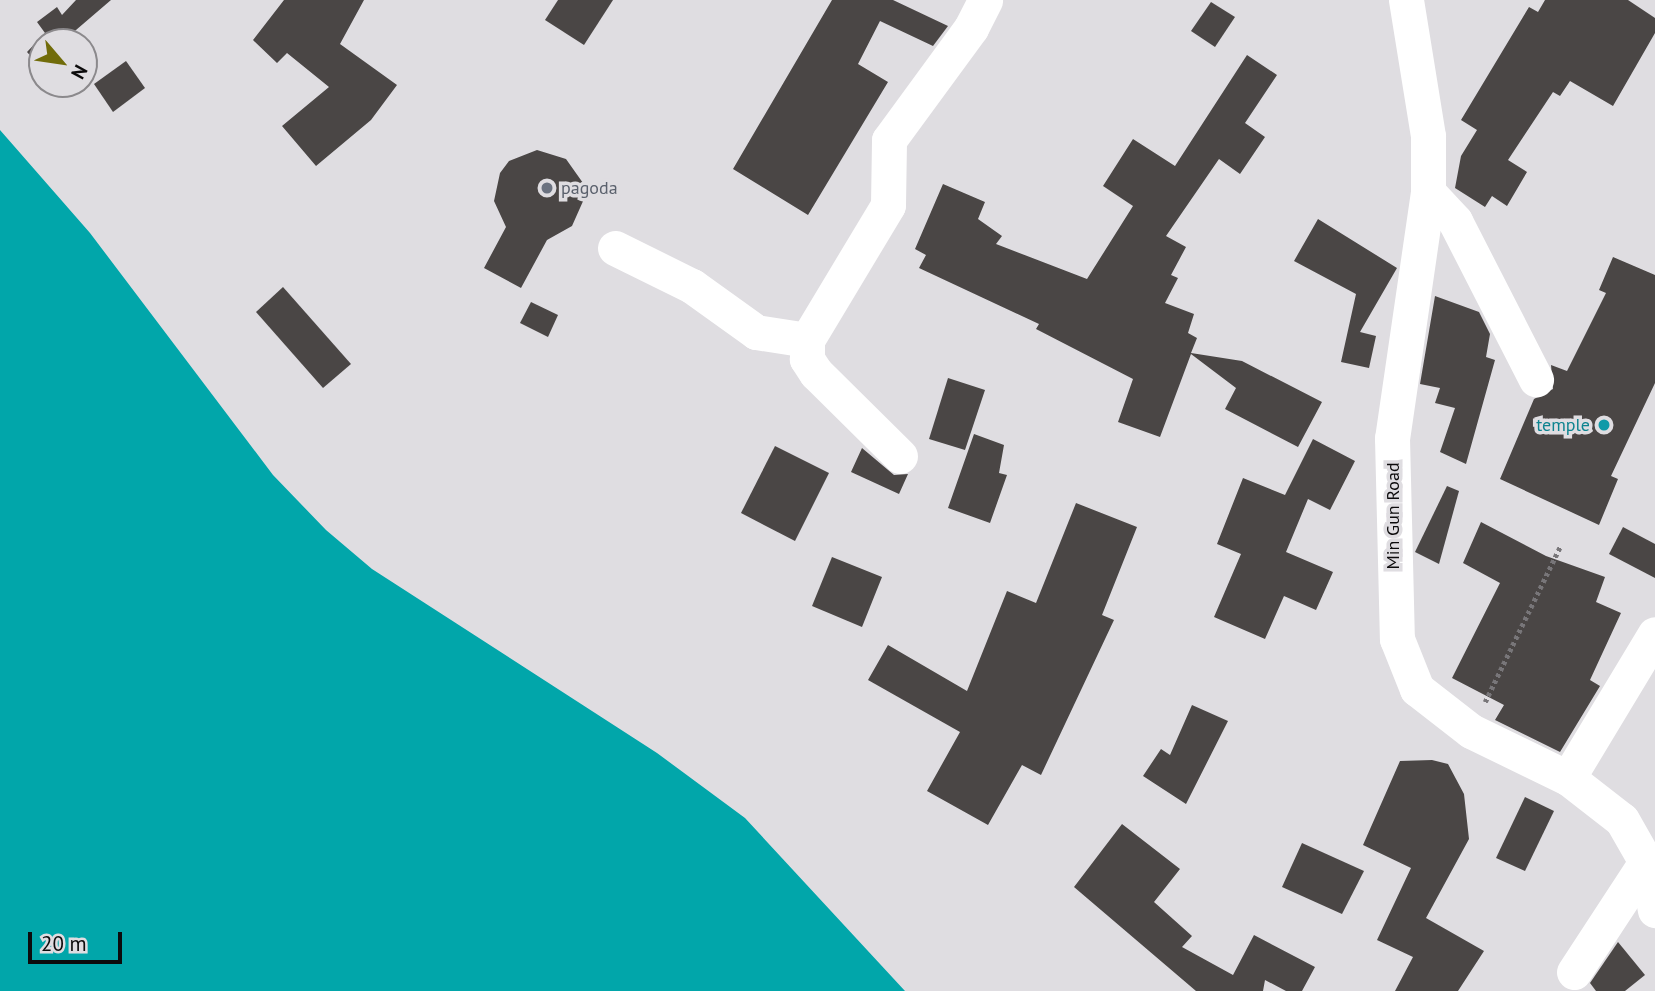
<!DOCTYPE html>
<html>
<head>
<meta charset="utf-8">
<style>
	body { margin:0 }
	#map { position:relative; width:1655px; height:991px; overflow:hidden; background:#dfdde1; font-family:"PT Sans",sans-serif }
	div>[style] { position:absolute }
	[style*='--x'] { left:calc(var(--x)*1px); top:calc(var(--y)*1px); width:calc(var(--w)*1px); rotate:calc(var(--a)*1deg) }
	.water>* { inset:0; background:#01a6aa }
	.building>* { inset:0; background:#4a4645 }
	.path>* { height:4.5px; margin-top:-2.25px; transform-origin:0; background:repeating-linear-gradient(90deg,#787679 0 3.5px,transparent 0 7px) }
	.minor>* { height:35px; margin:-17.5px; padding:0 17.5px; transform-origin:17.5px; border-radius:17.5px; background:#fff }
	.dots>* { width:19px; height:19px; translate:-50% -50%; box-sizing:border-box; border:4px solid #dfdde1; border-radius:50% }
	span { translate:-50% -50%; white-space:nowrap; text-align:center; line-height:1.15; -webkit-text-stroke:7px #dfdde1; paint-order:stroke }
	.worship-label { font-size:18px; color:#5b616d }
	.left { translate:0 -50%; text-align:left }
	.culture-label { font-size:18px; color:#0d838f }
	.right { translate:-100% -50%; text-align:right }
	.street-label { font-size:18px; color:#0c0b0c }
	.north { position:absolute; left:28px; top:28px; width:70px; height:70px; box-sizing:border-box; background:#dfdde1; border:2px solid #8b898c; border-radius:50%; rotate:119deg; font-size:19px; font-weight:700; line-height:28px; text-align:center; color:#0c0b0c }
	.north::after { content:''; display:block; margin:auto; width:24px; height:32px; background:#716c0a; clip-path:polygon(50% 0,100% 100%,50% 72%,0 100%) }
	.scale { position:absolute; left:28px; top:932px; width:94px; height:32px; box-sizing:border-box; border:4px solid #0c0b0c; border-top:0; padding-left:9px; font-size:21px; line-height:24px; white-space:nowrap; color:#0c0b0c; -webkit-text-stroke:5px #dfdde1; paint-order:stroke }
</style>
</head>
<body>
<div id="map">
	<div class="water">
		<div style="clip-path:polygon(0 130px,90px 233px,273px 475px,326px 530px,372px 569px,657px 753px,745px 818px,905px 991px,0 991px)"></div>
	</div>
	<div class="building">
		<div style="clip-path:polygon(76px 0,111px 0,62px 42px,42px 42px,42px 56px,35px 61px,27px 52px,45px 33px,37px 22px,57px 7px,62px 15px)"></div>
		<div style="clip-path:polygon(284px 0,364px 0,340px 44px,397px 85px,371px 120px,316px 166px,282px 126px,329px 87px,287px 53px,277px 63px,253px 40px)"></div>
		<div style="clip-path:polygon(558px 0,613px 0,584px 45px,545px 20px)"></div>
		<div style="clip-path:polygon(832px 0,893px 0,948px 26px,933px 46px,880px 21px,858px 64px,888px 82px,808px 215px,733px 169px)"></div>
		<div style="clip-path:polygon(1545px 0,1628px 0,1655px 18px,1655px 33px,1613px 106px,1570px 81px,1560px 96px,1553px 92px,1508px 160px,1527px 172px,1507px 206px,1492px 196px,1485px 207px,1455px 188px,1461px 156px,1477px 130px,1461px 120px,1529px 7px,1538px 12px)"></div>
		<div style="clip-path:polygon(1211px 2px,1235px 17px,1215px 47px,1191px 31px)"></div>
		<div style="clip-path:polygon(1247px 55px,1277px 75px,1245px 123px,1265px 137px,1240px 174px,1219px 159px,1166px 236px,1186px 247px,1171px 275px,1178px 278px,1165px 303px,1194px 314px,1188px 333px,1197px 338px,1191px 353px,1242px 361px,1322px 402px,1298px 447px,1225px 409px,1236px 388px,1191px 354px,1160px 437px,1118px 422px,1133px 379px,1036px 329px,1039px 324px,919px 268px,926px 255px,915px 249px,943px 184px,985px 202px,978px 219px,1002px 236px,996px 244px,1087px 279px,1133px 206px,1103px 186px,1133px 139px,1175px 166px)"></div>
		<div style="clip-path:polygon(126px 61px,145px 88px,113px 112px,94px 84px)"></div>
		<div style="clip-path:polygon(537px 150px,566px 159px,583px 183px,584px 199px,572px 226px,547px 240px,521px 288px,484px 268px,506px 227px,494px 201px,500px 173px,509px 161px)"></div>
		<div style="clip-path:polygon(1318px 219px,1397px 268px,1360px 332px,1376px 336px,1369px 368px,1341px 362px,1356px 294px,1294px 261px)"></div>
		<div style="clip-path:polygon(1613px 257px,1655px 275px,1655px 383px,1611px 476px,1618px 479px,1599px 525px,1500px 479px,1534px 399px,1553px 389px,1551px 365px,1567px 371px,1606px 293px,1599px 290px)"></div>
		<div style="clip-path:polygon(283px 287px,351px 364px,323px 388px,256px 312px)"></div>
		<div style="clip-path:polygon(1435px 296px,1479px 312px,1490px 334px,1486px 357px,1495px 360px,1466px 464px,1440px 452px,1455px 408px,1435px 403px,1440px 388px,1420px 384px)"></div>
		<div style="clip-path:polygon(531px 302px,558px 315px,548px 337px,520px 323px)"></div>
		<div style="clip-path:polygon(948px 378px,985px 390px,965px 450px,929px 439px)"></div>
		<div style="clip-path:polygon(974px 434px,1004px 445px,999px 473px,1007px 475px,990px 523px,948px 508px)"></div>
		<div style="clip-path:polygon(1313px 439px,1355px 461px,1330px 510px,1308px 499px,1286px 552px,1333px 572px,1316px 610px,1284px 596px,1265px 639px,1214px 617px,1241px 554px,1217px 544px,1243px 478px,1285px 495px)"></div>
		<div style="clip-path:polygon(775px 446px,829px 473px,795px 541px,741px 513px)"></div>
		<div style="clip-path:polygon(862px 448px,894px 475px,908px 474px,899px 494px,851px 472px)"></div>
		<div style="clip-path:polygon(1447px 486px,1459px 491px,1439px 564px,1415px 552px)"></div>
		<div style="clip-path:polygon(1076px 503px,1137px 527px,1102px 615px,1114px 620px,1041px 775px,1022px 765px,988px 825px,927px 791px,960px 732px,868px 680px,888px 645px,967px 691px,1007px 591px,1036px 603px)"></div>
		<div style="clip-path:polygon(1481px 522px,1546px 556px,1605px 577px,1596px 602px,1621px 613px,1590px 680px,1600px 686px,1560px 752px,1495px 720px,1504px 705px,1452px 678px,1500px 583px,1463px 563px)"></div>
		<div style="clip-path:polygon(1623px 527px,1655px 544px,1655px 578px,1609px 554px)"></div>
		<div style="clip-path:polygon(832px 557px,882px 577px,862px 627px,812px 606px)"></div>
		<div style="clip-path:polygon(1192px 705px,1228px 721px,1186px 804px,1143px 776px,1161px 749px,1170px 755px)"></div>
		<div style="clip-path:polygon(1432px 760px,1448px 764px,1464px 794px,1469px 839px,1426px 918px,1484px 951px,1458px 991px,1395px 991px,1413px 957px,1377px 940px,1411px 868px,1363px 845px,1400px 761px)"></div>
		<div style="clip-path:polygon(1525px 797px,1554px 811px,1525px 871px,1496px 858px)"></div>
		<div style="clip-path:polygon(1122px 824px,1180px 869px,1154px 902px,1192px 936px,1182px 947px,1233px 975px,1254px 935px,1315px 967px,1302px 991px,1286px 991px,1265px 980px,1263px 991px,1196px 991px,1074px 887px)"></div>
		<div style="clip-path:polygon(1302px 843px,1364px 871px,1342px 914px,1282px 887px)"></div>
		<div style="clip-path:polygon(1618px 942px,1645px 975px,1625px 991px,1596px 991px,1590px 983px)"></div>
	</div>
	<div class="path">
		<div style="--x:1485;--y:702;--w:174;--a:-64.2"></div>
	</div>
	<div class="minor">
		<div style="--x:1406;--y:0;--w:138;--a:80.8"></div>
		<div style="--x:1428;--y:136;--w:56;--a:90"></div>
		<div style="--x:1428;--y:192;--w:249;--a:98.3"></div>
		<div style="--x:1392;--y:438;--w:201;--a:88.6"></div>
		<div style="--x:1397;--y:639;--w:54;--a:68.2"></div>
		<div style="--x:1417;--y:689;--w:68;--a:37.9"></div>
		<div style="--x:1471;--y:731;--w:108;--a:25.9"></div>
		<div style="--x:1568;--y:778;--w:68;--a:37.9"></div>
		<div style="--x:1622;--y:820;--w:48;--a:60.3"></div>
		<div style="--x:1646;--y:862;--w:49;--a:79.4"></div>
		<div style="--x:1428;--y:192;--w:40;--a:47"></div>
		<div style="--x:1455;--y:221;--w:178;--a:62.9"></div>
		<div style="--x:615;--y:248;--w:86;--a:26.3"></div>
		<div style="--x:692;--y:286;--w:79;--a:35.7"></div>
		<div style="--x:756;--y:332;--w:52;--a:8.9"></div>
		<div style="--x:900;--y:456;--w:118;--a:-135.3"></div>
		<div style="--x:816;--y:373;--w:17;--a:-123"></div>
		<div style="--x:807;--y:359;--w:19;--a:-90"></div>
		<div style="--x:807;--y:340;--w:157;--a:-59"></div>
		<div style="--x:888;--y:205;--w:65;--a:-89.1"></div>
		<div style="--x:889;--y:140;--w:139;--a:-53.8"></div>
		<div style="--x:971;--y:28;--w:31;--a:-63"></div>
		<div style="--x:1568;--y:778;--w:168;--a:-58.9"></div>
		<div style="--x:1574;--y:972;--w:131;--a:-56.8"></div>
	</div>
	<div class="dots">
		<div style="left:547px;top:188px;background:#6b7280"></div>
		<div style="left:1604px;top:425px;background:#0f9aa8"></div>
	</div>
	<div class="worship-label">
		<span class="left" style="left:561px;top:188px">pagoda</span>
	</div>
	<div class="culture-label">
		<span class="right" style="left:1590px;top:425px">temple</span>
	</div>
	<div class="street-label">
		<span style="left:1393px;top:516px;rotate:-90deg">Min Gun Road</span>
	</div>
	<div class="north">N</div>
	<div class="scale">20 m</div>
</div>
</body>
</html>
